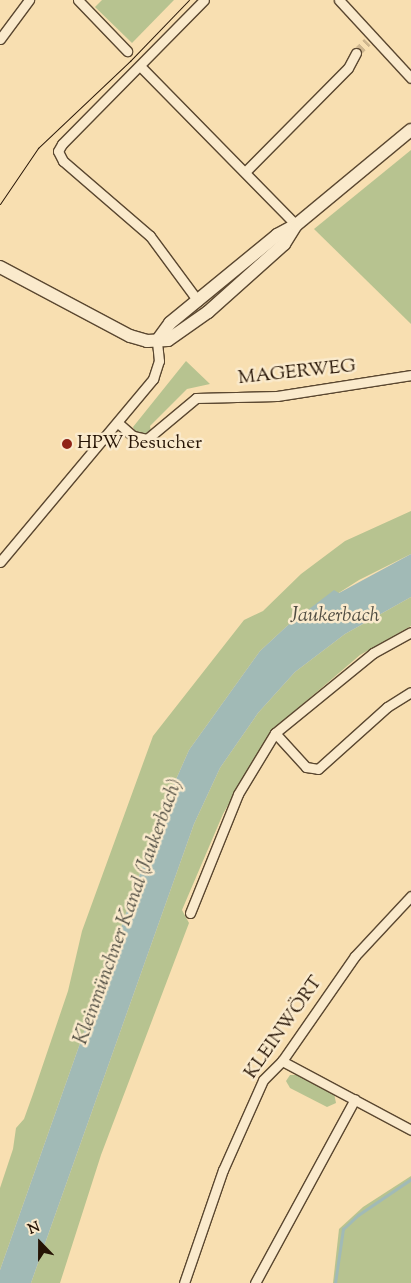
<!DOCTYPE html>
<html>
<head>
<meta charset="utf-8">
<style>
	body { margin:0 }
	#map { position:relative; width:411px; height:1283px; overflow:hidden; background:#f8dfb1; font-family:"Sorts Mill Goudy",serif }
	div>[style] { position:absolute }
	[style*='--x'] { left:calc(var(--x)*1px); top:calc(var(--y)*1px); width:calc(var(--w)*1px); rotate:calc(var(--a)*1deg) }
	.green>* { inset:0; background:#b7c390 }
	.water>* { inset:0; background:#a1bab6 }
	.stream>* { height:3px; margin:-1.5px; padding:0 1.5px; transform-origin:1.5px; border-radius:1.5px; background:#a1bab6 }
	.street-tunnel>* { height:9px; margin-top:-4.5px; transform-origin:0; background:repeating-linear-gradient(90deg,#ceb68f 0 9px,transparent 0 13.5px) }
	.roads { filter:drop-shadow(1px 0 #5a4730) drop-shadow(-1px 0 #5a4730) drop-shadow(0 1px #5a4730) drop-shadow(0 -1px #5a4730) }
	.street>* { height:9px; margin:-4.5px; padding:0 4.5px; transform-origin:4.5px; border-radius:4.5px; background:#faeacc }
	.secondary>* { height:12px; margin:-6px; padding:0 6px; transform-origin:6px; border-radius:6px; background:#faeacc }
	.tram>* { height:1px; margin:-0.5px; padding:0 0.5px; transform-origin:0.5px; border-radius:0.5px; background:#261405 }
	.dots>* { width:14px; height:14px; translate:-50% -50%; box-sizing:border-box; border:2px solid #faeacc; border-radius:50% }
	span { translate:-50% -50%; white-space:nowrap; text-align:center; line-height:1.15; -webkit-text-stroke:5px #faeacc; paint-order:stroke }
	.street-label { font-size:19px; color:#261405 }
	.poi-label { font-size:19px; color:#261405 }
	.left { translate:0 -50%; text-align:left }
	.water-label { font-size:20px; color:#514e43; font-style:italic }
	.north { position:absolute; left:15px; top:1218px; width:50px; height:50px; -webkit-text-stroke:4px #faeacc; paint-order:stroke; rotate:338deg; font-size:14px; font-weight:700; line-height:20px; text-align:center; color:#261405 }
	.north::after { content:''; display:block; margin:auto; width:18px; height:22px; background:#261405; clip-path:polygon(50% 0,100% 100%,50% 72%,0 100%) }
</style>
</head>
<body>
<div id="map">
	<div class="green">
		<div style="clip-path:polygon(102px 0,174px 0,132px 43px,95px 7px)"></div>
		<div style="clip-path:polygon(411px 150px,411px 324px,314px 229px)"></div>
		<div style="clip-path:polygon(186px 361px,210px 384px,187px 389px,150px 426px,151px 431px,144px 434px,135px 432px,133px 427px)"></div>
		<div style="clip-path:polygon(411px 511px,411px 554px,359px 580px,287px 626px,260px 651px,189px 750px,162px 811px,0 1270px,0 1188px,13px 1149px,16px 1128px,24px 1119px,33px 1094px,68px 991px,82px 931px,153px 736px,244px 620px,263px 611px,301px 574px,345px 541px)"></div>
		<div style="clip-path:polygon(411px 597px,411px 626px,360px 655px,270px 732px,223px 814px,182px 910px,189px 923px,101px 1155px,60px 1283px,31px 1283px,194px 824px,220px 768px,258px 713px,295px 672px,345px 634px)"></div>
		<div style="clip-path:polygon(290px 1075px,297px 1075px,334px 1093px,336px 1103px,327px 1107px,290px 1088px,286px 1081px)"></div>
		<div style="clip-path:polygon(411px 1176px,411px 1283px,333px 1283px,339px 1229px,363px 1207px)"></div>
	</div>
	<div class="water">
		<div style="clip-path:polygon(411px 554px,411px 597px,345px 634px,295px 672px,258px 713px,220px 768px,194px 824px,31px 1283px,0 1283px,0 1270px,162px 811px,189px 750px,260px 651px,287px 626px,334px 590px,339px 593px)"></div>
	</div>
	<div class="stream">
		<div style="--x:335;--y:1283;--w:55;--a:-81.6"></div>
		<div style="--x:343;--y:1229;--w:21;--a:-43"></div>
		<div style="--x:358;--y:1215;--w:64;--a:-34.2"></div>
	</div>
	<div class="street-tunnel">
		<div style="--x:356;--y:53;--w:16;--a:-45"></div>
	</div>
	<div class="roads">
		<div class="street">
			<div style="--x:78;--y:0;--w:71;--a:46.1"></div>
			<div style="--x:339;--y:0;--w:106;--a:47.3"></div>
			<div style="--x:0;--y:39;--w:49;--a:-53.4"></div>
			<div style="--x:140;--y:66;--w:223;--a:45.5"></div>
			<div style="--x:245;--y:172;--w:146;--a:-45.3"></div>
			<div style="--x:348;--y:68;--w:17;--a:-62"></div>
			<div style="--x:198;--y:301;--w:81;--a:-126.4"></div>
			<div style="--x:150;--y:236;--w:115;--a:-139.2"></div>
			<div style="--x:63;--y:161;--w:11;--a:-117"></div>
			<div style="--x:58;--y:151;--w:8;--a:-60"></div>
			<div style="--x:62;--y:144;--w:202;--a:-45.4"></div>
			<div style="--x:118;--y:423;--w:20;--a:41"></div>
			<div style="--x:133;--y:436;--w:14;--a:12"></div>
			<div style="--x:147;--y:439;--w:64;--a:-39.9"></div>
			<div style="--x:196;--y:398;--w:81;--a:-1.4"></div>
			<div style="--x:277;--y:396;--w:136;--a:-8.9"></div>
			<div style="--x:0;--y:562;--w:239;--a:-50.1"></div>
			<div style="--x:153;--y:379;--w:19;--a:-72"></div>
			<div style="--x:159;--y:361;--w:20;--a:-96"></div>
			<div style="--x:275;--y:733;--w:46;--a:47.6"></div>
			<div style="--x:306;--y:767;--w:12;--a:9"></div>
			<div style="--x:318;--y:769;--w:93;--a:-41.9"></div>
			<div style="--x:387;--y:707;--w:28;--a:-32"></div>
			<div style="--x:190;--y:913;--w:128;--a:-68"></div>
			<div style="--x:238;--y:794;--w:71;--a:-58.8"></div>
			<div style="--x:275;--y:733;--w:127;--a:-39.2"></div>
			<div style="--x:373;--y:653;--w:43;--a:-28.9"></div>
			<div style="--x:282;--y:1061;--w:146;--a:28.1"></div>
			<div style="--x:184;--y:1283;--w:120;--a:-71"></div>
			<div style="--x:223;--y:1170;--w:98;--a:-66"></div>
			<div style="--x:263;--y:1080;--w:27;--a:-45"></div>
			<div style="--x:282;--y:1061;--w:128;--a:-55.2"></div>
			<div style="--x:355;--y:956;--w:82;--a:-47"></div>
			<div style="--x:255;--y:1283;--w:209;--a:-61.5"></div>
		</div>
		<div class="secondary">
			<div style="--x:0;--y:267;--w:147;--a:28"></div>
			<div style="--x:130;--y:336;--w:18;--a:16"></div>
			<div style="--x:147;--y:341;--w:21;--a:-3"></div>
			<div style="--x:168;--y:340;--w:49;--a:-35"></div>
			<div style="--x:208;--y:312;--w:102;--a:-41.8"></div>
			<div style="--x:284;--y:244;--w:22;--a:-58"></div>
			<div style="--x:157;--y:341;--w:22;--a:-54"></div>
			<div style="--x:170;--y:323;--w:139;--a:-39.4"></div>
			<div style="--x:277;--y:235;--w:21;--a:-28"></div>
			<div style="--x:296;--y:225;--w:149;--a:-39.6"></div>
		</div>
	</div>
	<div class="tram">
		<div style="--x:0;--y:204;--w:68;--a:-55.8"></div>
		<div style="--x:38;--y:148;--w:127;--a:-43.4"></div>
		<div style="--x:130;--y:61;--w:85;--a:-46"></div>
	</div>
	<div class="dots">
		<div style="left:67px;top:444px;background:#8f2418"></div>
	</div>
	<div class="street-label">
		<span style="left:297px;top:373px;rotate:-6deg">MAGERWEG</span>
		<span style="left:284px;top:1028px;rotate:-55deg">KLEINWÖRT</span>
	</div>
	<div class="poi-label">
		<span class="left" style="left:77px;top:444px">HPW Besucher</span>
	</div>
	<div class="water-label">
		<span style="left:335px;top:616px">Jaukerbach</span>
		<span style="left:129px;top:912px;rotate:-70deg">Kleinmünchner Kanal (Jaukerbach)</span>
	</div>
	<div class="north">N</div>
</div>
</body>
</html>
